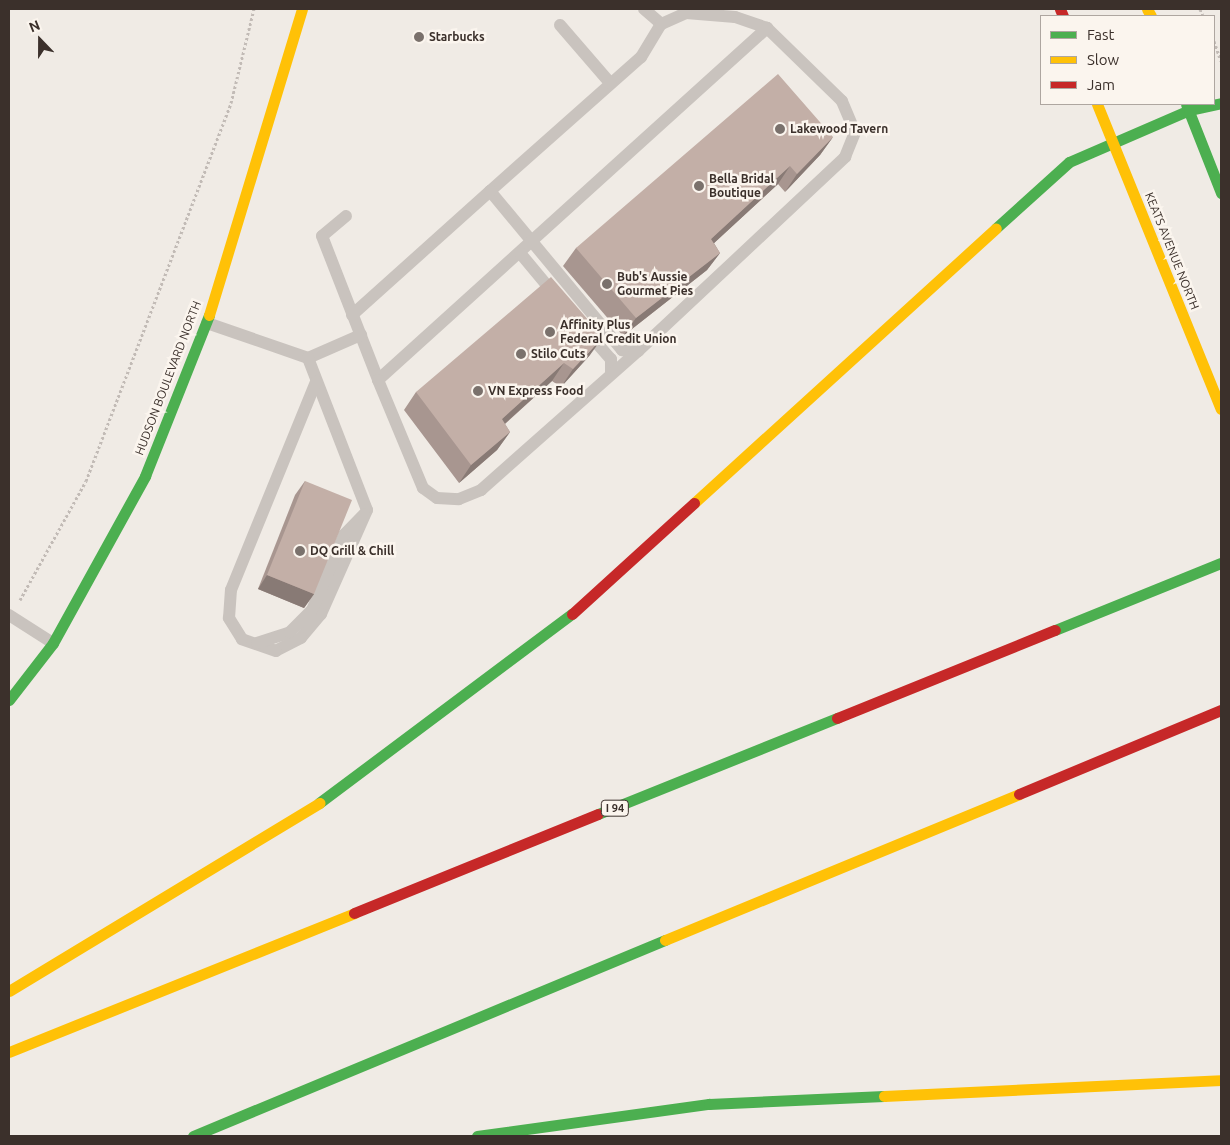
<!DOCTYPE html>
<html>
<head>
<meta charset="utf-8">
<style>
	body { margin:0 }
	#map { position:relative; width:1230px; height:1145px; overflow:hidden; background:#f0ebe5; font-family:Ubuntu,sans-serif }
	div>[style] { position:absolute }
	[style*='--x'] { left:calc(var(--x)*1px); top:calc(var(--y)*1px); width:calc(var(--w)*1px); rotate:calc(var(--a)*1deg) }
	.path>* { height:3px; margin-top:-1.5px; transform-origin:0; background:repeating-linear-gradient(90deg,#c2bbb6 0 2.5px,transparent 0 5px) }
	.lane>* { height:12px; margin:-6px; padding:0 6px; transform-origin:6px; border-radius:6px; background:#c9c3be }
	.fast>* { height:11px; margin:-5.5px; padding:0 5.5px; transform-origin:5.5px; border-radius:5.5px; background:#4caf50 }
	.slow>* { height:11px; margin:-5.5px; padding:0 5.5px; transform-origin:5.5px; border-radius:5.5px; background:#ffc107 }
	.jam>* { height:11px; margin:-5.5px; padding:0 5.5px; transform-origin:5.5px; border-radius:5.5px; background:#c62828 }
	.wall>* { inset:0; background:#a89690 }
	.shaded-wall>* { inset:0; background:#887a75 }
	.building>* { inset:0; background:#c3afa7 }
	.dots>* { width:14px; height:14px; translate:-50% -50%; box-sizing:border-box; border:2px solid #fbf5ee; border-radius:50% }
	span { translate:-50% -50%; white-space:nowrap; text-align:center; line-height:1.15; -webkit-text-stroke:5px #fbf5ee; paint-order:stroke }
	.shield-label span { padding:1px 4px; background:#fbf5ee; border:1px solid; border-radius:4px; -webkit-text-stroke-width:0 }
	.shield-label { font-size:11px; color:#3b302b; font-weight:700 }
	.poi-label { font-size:12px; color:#3b302b; font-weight:700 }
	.left { translate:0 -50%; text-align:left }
	.street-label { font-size:12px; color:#3b302b }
	.frame { position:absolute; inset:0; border:10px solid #3b302b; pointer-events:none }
	.legend { position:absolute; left:1040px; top:15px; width:175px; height:90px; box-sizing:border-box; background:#fbf5ee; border:1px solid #aea6a0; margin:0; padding:6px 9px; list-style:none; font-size:15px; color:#3b302b }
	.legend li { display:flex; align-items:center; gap:10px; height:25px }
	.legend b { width:25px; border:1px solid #aea6a0 }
	.north { position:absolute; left:15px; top:15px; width:50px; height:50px; -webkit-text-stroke:4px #fbf5ee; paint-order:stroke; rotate:338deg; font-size:14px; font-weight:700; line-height:20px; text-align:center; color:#3b302b }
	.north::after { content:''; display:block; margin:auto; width:18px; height:22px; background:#3b302b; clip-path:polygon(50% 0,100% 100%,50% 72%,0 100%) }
</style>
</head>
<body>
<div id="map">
	<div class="path">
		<div style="--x:1200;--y:9;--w:8;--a:67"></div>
		<div style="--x:1214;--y:41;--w:21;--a:71"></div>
		<div style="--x:20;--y:600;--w:136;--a:-61"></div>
		<div style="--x:86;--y:481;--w:405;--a:-69"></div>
		<div style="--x:231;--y:103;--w:97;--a:-76.3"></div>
	</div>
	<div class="lane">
		<div style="--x:644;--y:9;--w:23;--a:41"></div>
		<div style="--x:661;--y:24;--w:39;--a:121"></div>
		<div style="--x:641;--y:57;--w:202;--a:138.4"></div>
		<div style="--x:490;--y:191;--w:207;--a:50.3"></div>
		<div style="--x:622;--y:350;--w:16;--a:4"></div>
		<div style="--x:638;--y:351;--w:284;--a:-43.1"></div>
		<div style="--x:845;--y:157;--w:27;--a:-68"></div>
		<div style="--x:855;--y:132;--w:34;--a:-113"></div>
		<div style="--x:842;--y:101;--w:105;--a:-135.8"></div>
		<div style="--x:767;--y:28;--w:34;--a:-161"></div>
		<div style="--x:735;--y:17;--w:49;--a:-175.3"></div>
		<div style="--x:686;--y:13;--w:27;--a:156"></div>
		<div style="--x:560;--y:25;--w:77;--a:49.2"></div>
		<div style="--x:346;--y:216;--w:31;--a:140"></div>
		<div style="--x:322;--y:236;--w:155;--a:68.7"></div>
		<div style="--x:378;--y:380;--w:525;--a:-42.14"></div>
		<div style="--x:520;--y:253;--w:55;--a:50.2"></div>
		<div style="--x:352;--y:315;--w:186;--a:-41.9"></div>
		<div style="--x:207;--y:323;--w:107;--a:19.1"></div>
		<div style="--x:308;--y:358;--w:58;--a:-23.5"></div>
		<div style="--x:588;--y:333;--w:35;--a:49"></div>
		<div style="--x:611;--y:359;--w:15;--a:90"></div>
		<div style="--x:308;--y:358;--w:163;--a:68.8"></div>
		<div style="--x:367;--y:510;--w:114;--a:113.9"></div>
		<div style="--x:321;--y:614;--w:31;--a:130"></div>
		<div style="--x:301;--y:638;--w:28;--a:153"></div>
		<div style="--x:276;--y:651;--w:36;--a:-161"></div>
		<div style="--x:242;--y:639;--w:25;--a:-122"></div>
		<div style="--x:229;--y:618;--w:28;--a:-86"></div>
		<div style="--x:231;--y:590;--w:225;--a:-67.8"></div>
		<div style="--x:378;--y:380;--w:117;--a:67.4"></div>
		<div style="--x:423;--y:488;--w:17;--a:36"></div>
		<div style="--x:437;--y:498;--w:22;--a:3"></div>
		<div style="--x:459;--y:499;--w:24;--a:-22"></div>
		<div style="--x:481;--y:490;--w:210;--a:-41.5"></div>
		<div style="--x:9;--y:615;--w:52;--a:32.5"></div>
		<div style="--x:257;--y:643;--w:35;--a:-18"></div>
		<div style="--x:290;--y:632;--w:31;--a:-45"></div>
		<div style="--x:312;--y:610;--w:82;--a:-66.9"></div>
		<div style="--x:344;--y:535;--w:29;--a:-46"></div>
	</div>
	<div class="fast">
		<div style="--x:1186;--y:104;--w:96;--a:68.5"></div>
		<div style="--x:996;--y:228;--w:98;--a:-42.1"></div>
		<div style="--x:1069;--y:162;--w:131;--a:-23.4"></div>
		<div style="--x:1189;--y:110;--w:33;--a:-12"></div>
		<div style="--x:1055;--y:630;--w:179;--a:-22"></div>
		<div style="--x:9;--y:700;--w:72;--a:-52.3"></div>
		<div style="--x:53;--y:643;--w:191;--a:-61.1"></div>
		<div style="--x:145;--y:476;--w:173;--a:-68.3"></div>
		<div style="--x:319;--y:803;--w:316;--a:-36.8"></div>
		<div style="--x:598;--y:814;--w:258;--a:-21.9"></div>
		<div style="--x:193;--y:1136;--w:511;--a:-22.55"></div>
		<div style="--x:477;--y:1136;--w:234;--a:-7.9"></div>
		<div style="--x:709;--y:1104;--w:175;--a:-2.6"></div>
	</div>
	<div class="slow">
		<div style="--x:1147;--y:9;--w:8;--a:60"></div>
		<div style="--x:1097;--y:104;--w:329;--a:67.9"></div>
		<div style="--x:209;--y:315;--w:320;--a:-73.1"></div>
		<div style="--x:694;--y:503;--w:408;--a:-42.3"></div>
		<div style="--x:665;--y:940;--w:383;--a:-22.4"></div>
		<div style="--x:9;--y:991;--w:363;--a:-31.2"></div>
		<div style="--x:9;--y:1052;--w:372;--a:-21.9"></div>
		<div style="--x:884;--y:1096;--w:337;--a:-2.7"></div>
	</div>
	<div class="jam">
		<div style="--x:1060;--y:9;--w:8;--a:67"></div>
		<div style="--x:572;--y:614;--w:165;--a:-42.3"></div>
		<div style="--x:837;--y:718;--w:235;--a:-22"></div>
		<div style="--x:1019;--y:794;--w:219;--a:-22.6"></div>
		<div style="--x:354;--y:913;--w:263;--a:-22.1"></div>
	</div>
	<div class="wall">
		<div style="clip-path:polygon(833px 137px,820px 155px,785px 192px,778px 184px,714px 243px,720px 253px,707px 270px,623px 336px,563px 266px,576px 248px)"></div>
		<div style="clip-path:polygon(590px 355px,561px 387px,552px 381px,505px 424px,510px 432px,497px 450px,459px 483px,404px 410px,416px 392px)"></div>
		<div style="clip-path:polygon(305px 481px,314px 594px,304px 608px,258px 589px,295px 495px)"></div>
	</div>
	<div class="shaded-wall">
		<div style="clip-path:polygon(833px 137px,820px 155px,785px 192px,797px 174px)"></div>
		<div style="clip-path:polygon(790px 166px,778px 184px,699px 257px,711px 239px)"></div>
		<div style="clip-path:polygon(720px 253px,707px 270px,623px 336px,636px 318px)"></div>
		<div style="clip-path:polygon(603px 337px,590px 355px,561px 387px,573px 369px)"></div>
		<div style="clip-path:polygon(564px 363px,552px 381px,490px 437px,502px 419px)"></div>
		<div style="clip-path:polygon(510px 432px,497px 450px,459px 483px,471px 465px)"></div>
		<div style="clip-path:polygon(267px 575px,314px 594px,304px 608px,258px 589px)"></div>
	</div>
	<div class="building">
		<div style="clip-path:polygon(778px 74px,833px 137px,797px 174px,790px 166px,711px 239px,720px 253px,636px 318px,576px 248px)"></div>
		<div style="clip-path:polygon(551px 277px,603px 337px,573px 369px,564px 363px,502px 419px,510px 432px,471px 465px,416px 392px)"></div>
		<div style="clip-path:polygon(305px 481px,352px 500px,314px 594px,267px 575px)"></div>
	</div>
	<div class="dots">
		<div style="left:419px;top:37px;background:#7a716c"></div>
		<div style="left:780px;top:129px;background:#7a716c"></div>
		<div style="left:699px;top:186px;background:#7a716c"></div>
		<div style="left:607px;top:284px;background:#7a716c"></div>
		<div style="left:550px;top:332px;background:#7a716c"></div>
		<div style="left:521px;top:354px;background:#7a716c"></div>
		<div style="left:478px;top:391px;background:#7a716c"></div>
		<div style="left:300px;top:551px;background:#7a716c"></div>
	</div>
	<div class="shield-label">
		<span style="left:615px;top:808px">I 94</span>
	</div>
	<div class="poi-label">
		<span class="left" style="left:429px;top:37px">Starbucks</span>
		<span class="left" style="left:790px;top:129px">Lakewood Tavern</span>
		<span class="left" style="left:709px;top:186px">Bella Bridal<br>Boutique</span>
		<span class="left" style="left:617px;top:284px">Bub's Aussie<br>Gourmet Pies</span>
		<span class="left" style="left:560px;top:332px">Affinity Plus<br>Federal Credit Union</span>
		<span class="left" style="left:531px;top:354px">Stilo Cuts</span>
		<span class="left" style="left:488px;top:391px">VN Express Food</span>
		<span class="left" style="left:310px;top:551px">DQ Grill &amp; Chill</span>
	</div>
	<div class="street-label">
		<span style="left:1172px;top:251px;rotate:68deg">KEATS AVENUE NORTH</span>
		<span style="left:168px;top:378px;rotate:-69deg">HUDSON BOULEVARD NORTH</span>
	</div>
	<div class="frame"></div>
	<ul class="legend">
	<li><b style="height:6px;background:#4caf50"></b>Fast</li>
	<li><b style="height:6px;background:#ffc107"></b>Slow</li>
	<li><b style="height:6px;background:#c62828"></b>Jam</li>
	</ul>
	<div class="north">N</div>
</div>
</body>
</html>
